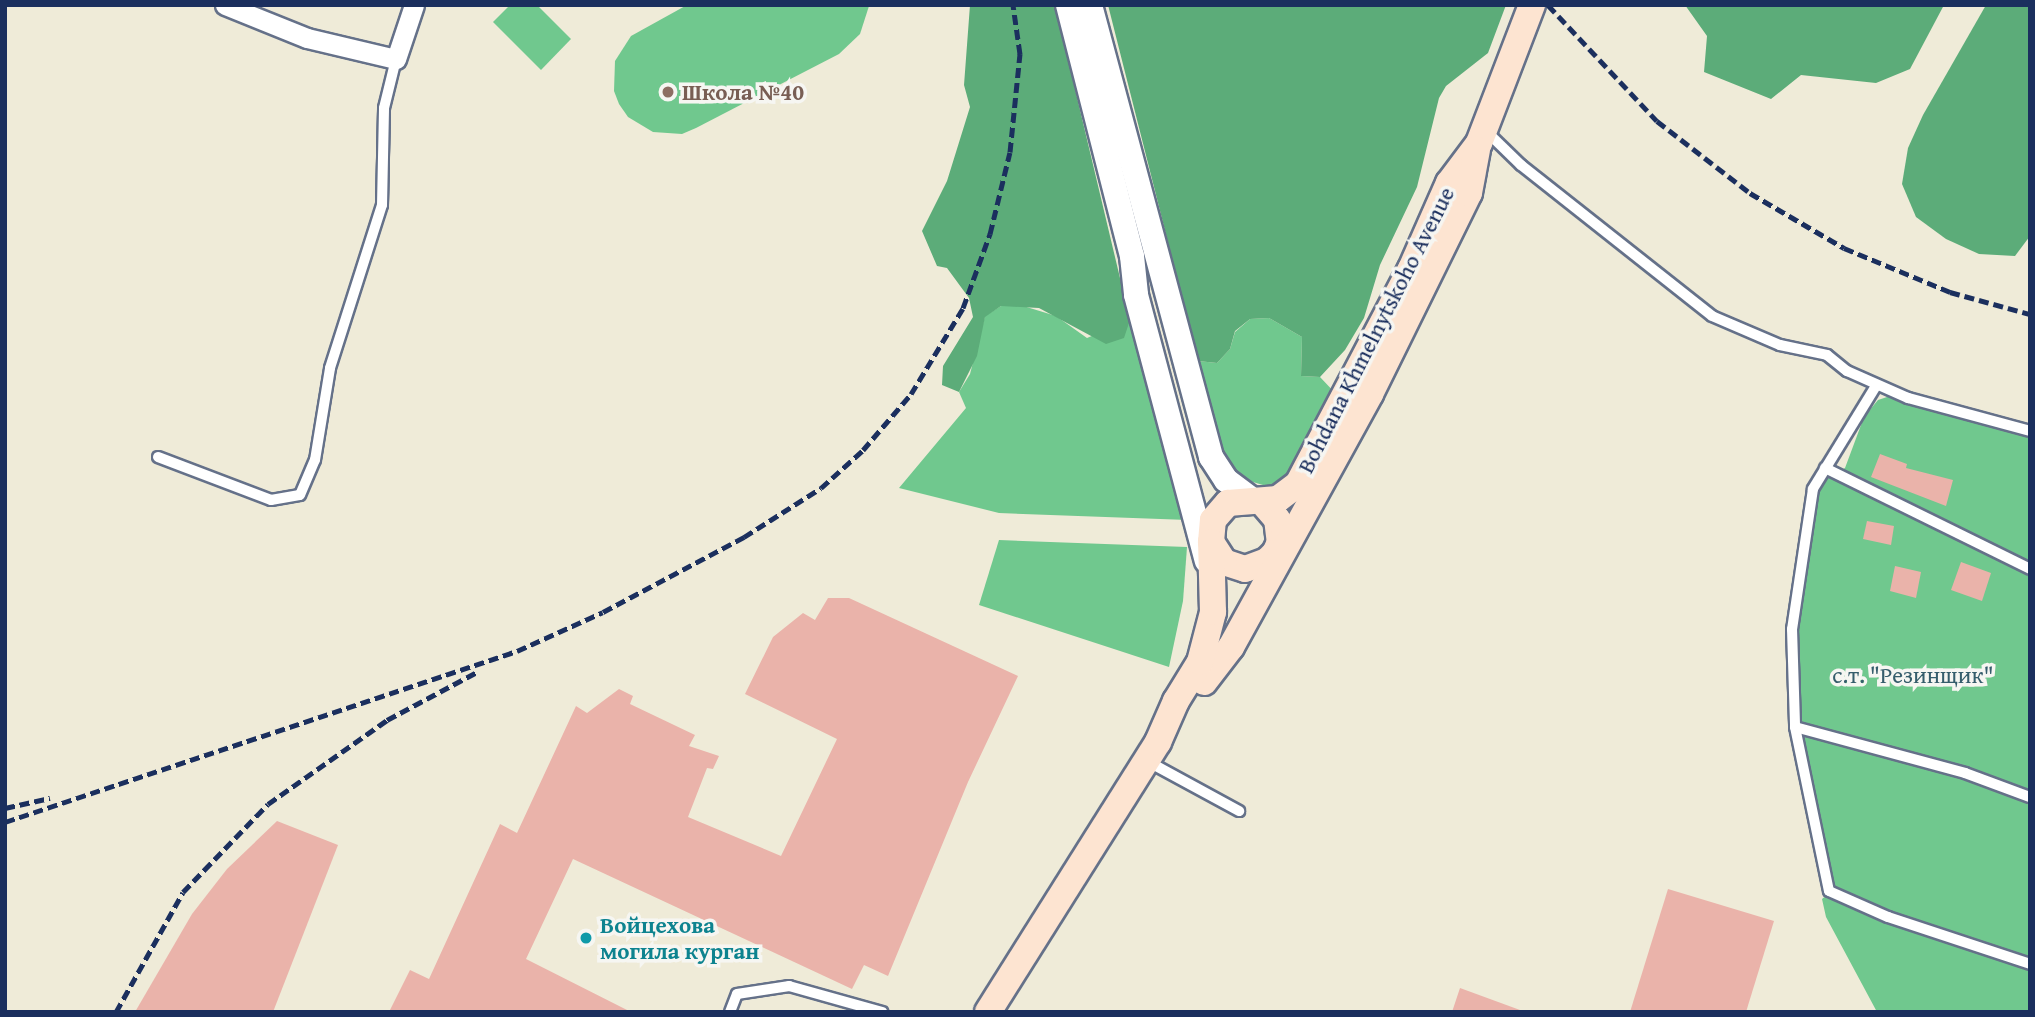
<!DOCTYPE html>
<html>
<head>
<meta charset="utf-8">
<style>
	body { margin:0 }
	#map { position:relative; width:2035px; height:1017px; overflow:hidden; background:#efebd8; font-family:"Gentium Book Plus",serif }
	div>[style] { position:absolute }
	[style*='--x'] { left:calc(var(--x)*1px); top:calc(var(--y)*1px); width:calc(var(--w)*1px); rotate:calc(var(--a)*1deg) }
	.green>* { inset:0; background:#70c88e }
	.forest>* { inset:0; background:#5cac79 }
	.building>* { inset:0; background:#eab3aa }
	.roads { filter:drop-shadow(2px 0 #657189) drop-shadow(-2px 0 #657189) drop-shadow(0 2px #657189) drop-shadow(0 -2px #657189) }
	.service>* { height:10px; margin:-5px; padding:0 5px; transform-origin:5px; border-radius:5px; background:#fff }
	.minor>* { height:19px; margin:-9.5px; padding:0 9.5px; transform-origin:9.5px; border-radius:9.5px; background:#fff }
	.tertiary>* { height:24px; margin:-12px; padding:0 12px; transform-origin:12px; border-radius:12px; background:#fff }
	.secondary>* { height:26px; margin:-13px; padding:0 13px; transform-origin:13px; border-radius:13px; background:#fde4d1 }
	.rail>* { height:5px; margin-top:-2.5px; transform-origin:0; background:repeating-linear-gradient(90deg,#1b2f5e 0 10px,transparent 0 15px) }
	.dots>* { width:19px; height:19px; translate:-50% -50%; box-sizing:border-box; border:4px solid #f6f6f2; border-radius:50% }
	span { translate:-50% -50%; white-space:nowrap; text-align:center; line-height:1.15; -webkit-text-stroke:7px #f6f6f2; paint-order:stroke }
	.education-label { font-size:23px; color:#785e54; font-weight:700 }
	.left { translate:0 -50%; text-align:left }
	.street-label { font-size:23px; color:#1b2f5e }
	.park-label { font-size:23px; color:#355d6c }
	.culture-label { font-size:23px; color:#0d838f; font-weight:700 }
	.frame { position:absolute; inset:0; border:7px solid #1b2f5e; pointer-events:none }
</style>
</head>
<body>
<div id="map">
	<div class="green">
		<div style="clip-path:polygon(510px 5px,537px 5px,571px 39px,541px 70px,493px 22px)"></div>
		<div style="clip-path:polygon(687px 5px,869px 5px,869px 6px,860px 34px,839px 54px,696px 128px,682px 134px,653px 132px,628px 117px,619px 104px,614px 91px,615px 61px,631px 36px)"></div>
		<div style="clip-path:polygon(1020px 305px,1056px 316px,1087px 338px,1130px 320px,1188px 520px,999px 513px,899px 488px,966px 408px,959px 392px,970px 374px,985px 316px,1001px 306px)"></div>
		<div style="clip-path:polygon(1269px 318px,1302px 337px,1301px 376px,1320px 377px,1337px 395px,1290px 482px,1273px 488px,1243px 479px,1233px 469px,1217px 440px,1198px 361px,1217px 363px,1230px 349px,1235px 332px,1250px 319px)"></div>
		<div style="clip-path:polygon(1890px 396px,2030px 432px,2030px 1012px,1877px 1012px,1826px 917px,1822px 899px,1833px 890px,1797px 713px,1794px 638px,1820px 481px,1845px 468px,1864px 417px,1878px 400px)"></div>
		<div style="clip-path:polygon(999px 540px,1187px 547px,1183px 601px,1169px 667px,979px 605px)"></div>
	</div>
	<div class="forest">
		<div style="clip-path:polygon(970px 5px,1055px 5px,1130px 320px,1124px 338px,1106px 344px,1039px 308px,1001px 306px,985px 317px,977px 356px,959px 392px,942px 385px,943px 366px,973px 317px,969px 298px,947px 268px,937px 266px,922px 231px,947px 181px,970px 107px,964px 85px)"></div>
		<div style="clip-path:polygon(1108px 5px,1506px 5px,1488px 53px,1446px 86px,1439px 98px,1417px 187px,1380px 265px,1364px 318px,1345px 350px,1320px 377px,1301px 376px,1302px 337px,1269px 318px,1250px 319px,1235px 331px,1230px 349px,1217px 363px,1198px 361px)"></div>
		<div style="clip-path:polygon(1685px 5px,1944px 5px,1910px 69px,1876px 83px,1801px 75px,1771px 99px,1704px 72px,1707px 36px)"></div>
		<div style="clip-path:polygon(1986px 5px,2030px 5px,2030px 236px,2015px 256px,1979px 254px,1946px 239px,1916px 217px,1902px 184px,1908px 148px,1923px 115px)"></div>
	</div>
	<div class="building">
		<div style="clip-path:polygon(1880px 454px,1907px 464px,1906px 468px,1953px 480px,1946px 506px,1871px 477px)"></div>
		<div style="clip-path:polygon(1867px 521px,1894px 526px,1891px 545px,1863px 539px)"></div>
		<div style="clip-path:polygon(1961px 562px,1991px 573px,1982px 601px,1951px 590px)"></div>
		<div style="clip-path:polygon(1895px 566px,1921px 572px,1916px 598px,1890px 591px)"></div>
		<div style="clip-path:polygon(828px 598px,849px 598px,1018px 676px,968px 782px,888px 976px,864px 965px,852px 989px,573px 859px,526px 959px,631px 1012px,389px 1012px,410px 970px,429px 979px,500px 824px,517px 833px,576px 706px,587px 713px,619px 689px,633px 696px,630px 704px,695px 735px,689px 746px,719px 756px,713px 769px,707px 768px,688px 817px,781px 856px,837px 739px,745px 694px,773px 637px,803px 613px,815px 620px)"></div>
		<div style="clip-path:polygon(277px 821px,338px 845px,273px 1012px,135px 1012px,192px 914px,227px 869px)"></div>
		<div style="clip-path:polygon(1668px 889px,1774px 921px,1746px 1012px,1630px 1012px)"></div>
		<div style="clip-path:polygon(1460px 988px,1520px 1010px,1520px 1012px,1452px 1012px)"></div>
	</div>
	<div class="roads">
		<div class="service">
			<div style="--x:1485;--y:130;--w:50;--a:44.2"></div>
			<div style="--x:1521;--y:165;--w:243;--a:38.3"></div>
			<div style="--x:1712;--y:316;--w:74;--a:23.1"></div>
			<div style="--x:1780;--y:345;--w:48;--a:12"></div>
			<div style="--x:1827;--y:355;--w:26;--a:39"></div>
			<div style="--x:1847;--y:371;--w:67;--a:23.9"></div>
			<div style="--x:1908;--y:398;--w:126;--a:15.1"></div>
			<div style="--x:1876;--y:386;--w:121;--a:121.5"></div>
			<div style="--x:1813;--y:489;--w:142;--a:98.5"></div>
			<div style="--x:1792;--y:629;--w:98;--a:88.2"></div>
			<div style="--x:1795;--y:727;--w:167;--a:78.3"></div>
			<div style="--x:1829;--y:891;--w:64;--a:23.8"></div>
			<div style="--x:1888;--y:917;--w:150;--a:18.3"></div>
			<div style="--x:158;--y:457;--w:121;--a:20.8"></div>
			<div style="--x:271;--y:500;--w:29;--a:-10"></div>
			<div style="--x:300;--y:495;--w:38;--a:-67"></div>
			<div style="--x:315;--y:460;--w:93;--a:-80.7"></div>
			<div style="--x:330;--y:368;--w:171;--a:-72.3"></div>
			<div style="--x:382;--y:205;--w:97;--a:-88.8"></div>
			<div style="--x:384;--y:108;--w:50;--a:-76.2"></div>
			<div style="--x:1825;--y:468;--w:229;--a:26.2"></div>
			<div style="--x:1795;--y:727;--w:176;--a:15.1"></div>
			<div style="--x:1965;--y:773;--w:69;--a:20.3"></div>
			<div style="--x:1147;--y:761;--w:105;--a:28.5"></div>
			<div style="--x:730;--y:1012;--w:19;--a:-69"></div>
			<div style="--x:737;--y:994;--w:53;--a:-8.7"></div>
			<div style="--x:789;--y:986;--w:97;--a:15.6"></div>
		</div>
		<div class="minor">
			<div style="--x:225;--y:5;--w:88;--a:21.9"></div>
			<div style="--x:307;--y:38;--w:91;--a:13.3"></div>
			<div style="--x:396;--y:59;--w:57;--a:-71.6"></div>
		</div>
		<div class="tertiary">
			<div style="--x:1068;--y:5;--w:259;--a:75.7"></div>
			<div style="--x:1132;--y:256;--w:39;--a:84"></div>
			<div style="--x:1136;--y:295;--w:275;--a:75.1"></div>
			<div style="--x:1090;--y:5;--w:468;--a:75"></div>
			<div style="--x:1211;--y:457;--w:27;--a:57"></div>
			<div style="--x:1226;--y:480;--w:31;--a:37"></div>
		</div>
		<div class="secondary">
			<div style="--x:1262;--y:502;--w:23;--a:49"></div>
			<div style="--x:1277;--y:519;--w:23;--a:83"></div>
			<div style="--x:1280;--y:542;--w:12;--a:114"></div>
			<div style="--x:1275;--y:553;--w:11;--a:135"></div>
			<div style="--x:1267;--y:561;--w:23;--a:160"></div>
			<div style="--x:1245;--y:569;--w:22;--a:-162"></div>
			<div style="--x:1224;--y:562;--w:24;--a:-123"></div>
			<div style="--x:1211;--y:542;--w:22;--a:-85"></div>
			<div style="--x:1213;--y:520;--w:23;--a:-49"></div>
			<div style="--x:1228;--y:503;--w:50;--a:-4.6"></div>
			<div style="--x:1278;--y:499;--w:25;--a:-37"></div>
			<div style="--x:1298;--y:484;--w:243;--a:-62.3"></div>
			<div style="--x:1411;--y:269;--w:94;--a:-66.2"></div>
			<div style="--x:1449;--y:183;--w:50;--a:-53.1"></div>
			<div style="--x:1479;--y:143;--w:148;--a:-69"></div>
			<div style="--x:1204;--y:682;--w:44;--a:-52.4"></div>
			<div style="--x:1231;--y:647;--w:289;--a:-61.2"></div>
			<div style="--x:1370;--y:394;--w:224;--a:-63.8"></div>
			<div style="--x:1469;--y:193;--w:44;--a:-79.5"></div>
			<div style="--x:988;--y:1012;--w:319;--a:-57.8"></div>
			<div style="--x:1158;--y:742;--w:45;--a:-66.3"></div>
			<div style="--x:1176;--y:701;--w:46;--a:-58.4"></div>
			<div style="--x:1200;--y:662;--w:52;--a:-75.4"></div>
			<div style="--x:1213;--y:612;--w:70;--a:-91.6"></div>
		</div>
	</div>
	<div class="rail">
		<div style="--x:1548;--y:5;--w:159;--a:46.8"></div>
		<div style="--x:1657;--y:121;--w:118;--a:37.7"></div>
		<div style="--x:1750;--y:193;--w:109;--a:30.3"></div>
		<div style="--x:1844;--y:248;--w:115;--a:22.5"></div>
		<div style="--x:1950;--y:292;--w:83;--a:15.4"></div>
		<div style="--x:5;--y:808;--w:46;--a:-12.5"></div>
		<div style="--x:5;--y:822;--w:540;--a:-18.47"></div>
		<div style="--x:517;--y:651;--w:94;--a:-24.4"></div>
		<div style="--x:603;--y:612;--w:160;--a:-28"></div>
		<div style="--x:744;--y:537;--w:91;--a:-32.5"></div>
		<div style="--x:821;--y:488;--w:57;--a:-42.1"></div>
		<div style="--x:863;--y:450;--w:74;--a:-49.4"></div>
		<div style="--x:911;--y:394;--w:100;--a:-58.8"></div>
		<div style="--x:963;--y:308;--w:79;--a:-70"></div>
		<div style="--x:990;--y:234;--w:84;--a:-76.3"></div>
		<div style="--x:1010;--y:152;--w:99;--a:-84.2"></div>
		<div style="--x:1020;--y:54;--w:49;--a:-98.1"></div>
		<div style="--x:116;--y:1012;--w:137;--a:-60.8"></div>
		<div style="--x:183;--y:892;--w:122;--a:-46"></div>
		<div style="--x:268;--y:804;--w:146;--a:-35.2"></div>
		<div style="--x:387;--y:720;--w:102;--a:-28.1"></div>
	</div>
	<div class="dots">
		<div style="left:668px;top:92px;background:#8d6e63"></div>
		<div style="left:586px;top:938px;background:#0f9aa8"></div>
	</div>
	<div class="education-label">
		<span class="left" style="left:682px;top:92px">Школа №40</span>
	</div>
	<div class="street-label">
		<span style="left:1376px;top:330px;rotate:-63deg">Bohdana Khmelnytskoho Avenue</span>
	</div>
	<div class="park-label">
		<span style="left:1913px;top:675px">с.т. "Резинщик"</span>
	</div>
	<div class="culture-label">
		<span class="left" style="left:600px;top:938px">Войцехова<br>могила курган</span>
	</div>
	<div class="frame"></div>
</div>
</body>
</html>
